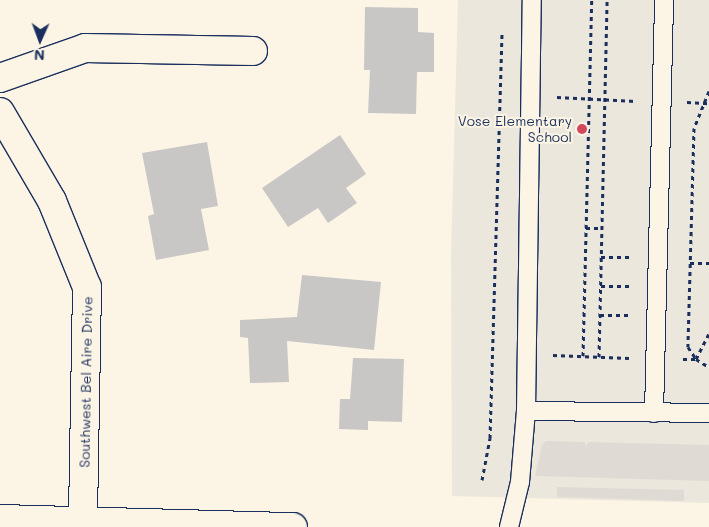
<!DOCTYPE html>
<html>
<head>
<meta charset="utf-8">
<style>
	body { margin:0 }
	#map { position:relative; width:709px; height:527px; overflow:hidden; background:#fcf5e5; font-family:Mali,sans-serif }
	div>[style] { position:absolute }
	.built>* { inset:0; background:#ece7dc }
	.green>* { inset:0; background:#dfdbd4 }
	.building>* { inset:0; background:#c8c7c6 }
	.path>* { height:3px; margin-top:-1.5px; transform-origin:0; background:repeating-linear-gradient(90deg,#1b2f5e 0 4px,transparent 0 8px) }
	.roads { filter:drop-shadow(1px 0 #1b2f5e) drop-shadow(-1px 0 #1b2f5e) drop-shadow(0 1px #1b2f5e) drop-shadow(0 -1px #1b2f5e) }
	.lane>* { height:18px; margin:-9px; padding:0 9px; transform-origin:9px; border-radius:9px; background:#fcf5e5 }
	.street>* { height:28px; margin:-14px; padding:0 14px; transform-origin:14px; border-radius:14px; background:#fcf5e5 }
	.secondary>* { height:28px; margin:-14px; padding:0 14px; transform-origin:14px; border-radius:14px; background:#fcf5e5 }
	.dots>* { width:14px; height:14px; translate:-50% -50%; box-sizing:border-box; border:2px solid #fcf5e5; border-radius:50% }
	span { translate:-50% -50%; white-space:nowrap; text-align:center; line-height:1.15; -webkit-text-stroke:4px #fcf5e5; paint-order:stroke }
	.poi-label { font-size:14px; color:#1b2f5e }
	.right { translate:-100% -50%; text-align:right }
	.street-label { font-size:14px; color:#1b2f5e }
	.north { position:absolute; left:15px; top:15px; width:50px; height:50px; -webkit-text-stroke:4px #fcf5e5; paint-order:stroke; rotate:182deg; font-size:14px; font-weight:700; line-height:20px; text-align:center; color:#1b2f5e }
	.north::after { content:''; display:block; margin:auto; width:18px; height:22px; background:#1b2f5e; clip-path:polygon(50% 0,100% 100%,50% 72%,0 100%) }
</style>
</head>
<body>
<div id="map">
	<div class="built">
		<i style="clip-path:polygon(458px 0,709px 0,709px 503px,452px 496px,451px 257px)"></i>
	</div>
	<div class="green">
		<i style="clip-path:polygon(546px 441px,585px 442px,585px 446px,589px 442px,709px 445px,709px 481px,535px 476px,542px 445px)"></i>
		<i style="clip-path:polygon(557px 487px,684px 490px,684px 501px,557px 497px)"></i>
	</div>
	<div class="building">
		<i style="clip-path:polygon(365px 7px,418px 8px,418px 32px,434px 33px,434px 72px,417px 72px,416px 114px,368px 113px,370px 70px,364px 70px)"></i>
		<i style="clip-path:polygon(340px 135px,366px 174px,346px 188px,357px 203px,328px 223px,318px 208px,288px 227px,262px 188px)"></i>
		<i style="clip-path:polygon(207px 142px,218px 206px,201px 209px,209px 250px,156px 260px,148px 216px,154px 214px,142px 153px)"></i>
		<i style="clip-path:polygon(302px 275px,381px 282px,374px 350px,287px 341px,289px 382px,250px 383px,248px 338px,240px 337px,240px 320px,297px 317px)"></i>
		<i style="clip-path:polygon(353px 358px,404px 359px,402px 422px,368px 421px,368px 430px,339px 429px,340px 399px,350px 399px)"></i>
	</div>
	<div class="path">
		<i style="left:709px;top:91px;width:40px;rotate:112deg"></i>
		<i style="left:694px;top:128px;width:219px;rotate:91.6deg"></i>
		<i style="left:688px;top:347px;width:14px;rotate:56deg"></i>
		<i style="left:696px;top:359px;width:15px;rotate:32deg"></i>
		<i style="left:557px;top:97px;width:79px;rotate:2.9deg"></i>
		<i style="left:687px;top:102px;width:22px;rotate:3deg"></i>
		<i style="left:586px;top:228px;width:16px"></i>
		<i style="left:601px;top:257px;width:30px"></i>
		<i style="left:690px;top:263px;width:19px"></i>
		<i style="left:601px;top:286px;width:30px"></i>
		<i style="left:600px;top:315px;width:30px"></i>
		<i style="left:553px;top:355px;width:76px;rotate:2.3deg"></i>
		<i style="left:583px;top:356px;width:356px;rotate:-88.6deg"></i>
		<i style="left:599px;top:357px;width:357px;rotate:-88.7deg"></i>
		<i style="left:683px;top:359px;width:13px"></i>
		<i style="left:696px;top:359px;width:28px;rotate:-63deg"></i>
		<i style="left:482px;top:480px;width:43px;rotate:-79.2deg"></i>
		<i style="left:490px;top:438px;width:405px;rotate:-88.3deg"></i>
	</div>
	<div class="roads">
		<div class="lane">
			<i style="left:526px;top:411px;width:183px;rotate:0.6deg"></i>
			<i style="left:654px;top:413px;width:413px;rotate:-88.6deg"></i>
			<i style="left:509px;top:527px;width:46px;rotate:-76.3deg"></i>
			<i style="left:520px;top:482px;width:71px;rotate:-85.2deg"></i>
			<i style="left:526px;top:411px;width:411px;rotate:-89.2deg"></i>
		</div>
		<div class="street">
			<i style="left:0;top:78px;width:90px;rotate:-19.4deg"></i>
			<i style="left:85px;top:48px;width:168px;rotate:1deg"></i>
			<i style="left:0;top:112px;width:103px;rotate:59.7deg"></i>
			<i style="left:52px;top:201px;width:93px;rotate:67.9deg"></i>
			<i style="left:87px;top:287px;width:235px;rotate:91deg"></i>
		</div>
		<div class="secondary">
			<i style="left:0;top:519px;width:293px;rotate:1.6deg"></i>
		</div>
	</div>
	<div class="dots">
		<i style="left:582px;top:129px;background:#d1495b"></i>
	</div>
	<div class="poi-label">
		<span class="right" style="left:572px;top:129px">Vose Elementary<br>School</span>
	</div>
	<div class="street-label">
		<span style="left:86px;top:382px;rotate:-89deg">Southwest Bel Aire Drive</span>
	</div>
	<div class="north">N</div>
</div>
</body>
</html>
